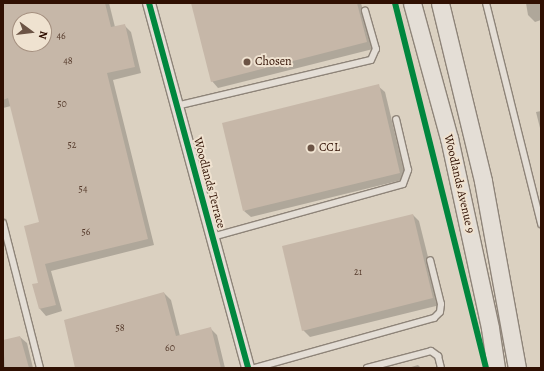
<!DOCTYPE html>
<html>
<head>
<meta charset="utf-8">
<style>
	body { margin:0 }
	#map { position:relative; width:544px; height:371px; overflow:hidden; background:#dbd1c1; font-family:Alegreya,serif }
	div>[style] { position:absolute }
	.shadow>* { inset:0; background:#0003 }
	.building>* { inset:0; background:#c6b7a8 }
	.roads { filter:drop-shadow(1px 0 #8e8479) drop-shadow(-1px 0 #8e8479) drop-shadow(0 1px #8e8479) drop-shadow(0 -1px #8e8479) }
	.service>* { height:6px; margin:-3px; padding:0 3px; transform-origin:3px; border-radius:3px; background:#e4ded6 }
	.minor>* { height:12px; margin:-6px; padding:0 6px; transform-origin:6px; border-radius:6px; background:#e4ded6 }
	.secondary>* { height:17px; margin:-8.5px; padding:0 8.5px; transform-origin:8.5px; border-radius:8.5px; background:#e4ded6 }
	.cycleway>* { height:6px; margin:-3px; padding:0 3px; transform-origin:3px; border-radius:3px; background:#00873e }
	.dots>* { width:11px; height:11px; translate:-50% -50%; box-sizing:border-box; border:2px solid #efe2d0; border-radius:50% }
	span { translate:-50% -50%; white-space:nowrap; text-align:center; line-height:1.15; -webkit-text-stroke:4px #efe2d0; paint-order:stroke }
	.number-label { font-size:10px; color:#573c2d }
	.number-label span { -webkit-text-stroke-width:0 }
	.poi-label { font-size:12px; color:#301002 }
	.left { translate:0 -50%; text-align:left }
	.street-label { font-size:12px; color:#301002 }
	.frame { position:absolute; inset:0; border:4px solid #301002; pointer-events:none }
	.north { position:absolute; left:12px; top:12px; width:40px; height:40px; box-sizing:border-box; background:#efe2d0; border:1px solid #a38e7e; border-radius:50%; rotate:105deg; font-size:11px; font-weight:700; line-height:16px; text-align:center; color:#301002 }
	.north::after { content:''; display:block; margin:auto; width:14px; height:18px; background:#6c5445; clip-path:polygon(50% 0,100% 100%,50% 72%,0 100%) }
</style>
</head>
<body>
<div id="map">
	<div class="shadow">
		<i style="clip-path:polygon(evenodd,3px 3px,109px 3px,115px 27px,124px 25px,131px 32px,141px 73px,113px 80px,154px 245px,51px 271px,62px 311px,46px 316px,40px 309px,33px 285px,39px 284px,40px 223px,11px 106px,3px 108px,3px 3px,20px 20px,44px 20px,44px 44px,20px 44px,20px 20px)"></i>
		<i style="clip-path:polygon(192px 3px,361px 3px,373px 49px,218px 88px,212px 81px)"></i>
		<i style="clip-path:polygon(526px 3px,541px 3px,541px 20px,535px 22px,528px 15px)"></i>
		<i style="clip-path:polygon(378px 86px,385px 92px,406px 179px,251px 217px,244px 211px)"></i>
		<i style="clip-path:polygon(541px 111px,541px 132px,536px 112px)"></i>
		<i style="clip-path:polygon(413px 215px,419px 221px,440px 305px,310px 337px,303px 330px)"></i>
		<i style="clip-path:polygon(164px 293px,171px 300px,180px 336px,210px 328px,217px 335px,225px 368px,76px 368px)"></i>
		<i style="clip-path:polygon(20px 337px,27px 343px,33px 368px,3px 368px,3px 341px)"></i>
		<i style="clip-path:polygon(418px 365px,421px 368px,408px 368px)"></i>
	</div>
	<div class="building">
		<i style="clip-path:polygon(evenodd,3px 3px,105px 3px,111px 27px,125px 24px,135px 67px,107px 73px,148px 239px,45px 264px,56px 305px,39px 309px,32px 284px,38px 283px,24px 226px,39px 222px,8px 98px,3px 100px,3px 3px,20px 20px,44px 20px,44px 44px,20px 44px,20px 20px)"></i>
		<i style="clip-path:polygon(191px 3px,357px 3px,367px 42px,211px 82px)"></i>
		<i style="clip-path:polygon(379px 84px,400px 173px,243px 211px,222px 123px)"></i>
		<i style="clip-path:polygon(413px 214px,433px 298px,302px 331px,282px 246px)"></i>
		<i style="clip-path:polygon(164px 292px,176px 336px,211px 327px,221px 368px,75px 368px,64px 320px)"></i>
		<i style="clip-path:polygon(20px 336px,29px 368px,5px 368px,3px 340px)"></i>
	</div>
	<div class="roads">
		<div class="service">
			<i style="left:486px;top:3px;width:228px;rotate:76deg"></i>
			<i style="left:176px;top:106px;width:200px;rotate:-13.3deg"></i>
			<i style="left:371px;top:60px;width:12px;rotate:-66deg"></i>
			<i style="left:376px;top:49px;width:40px;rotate:-106deg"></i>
			<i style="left:3px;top:223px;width:150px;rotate:75.7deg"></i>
			<i style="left:212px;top:237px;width:198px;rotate:-15.5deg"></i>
			<i style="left:403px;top:184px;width:15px;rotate:-70deg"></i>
			<i style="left:408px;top:170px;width:52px;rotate:-103.2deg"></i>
			<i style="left:255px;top:368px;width:186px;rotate:-15.6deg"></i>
			<i style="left:434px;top:318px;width:8px;rotate:-45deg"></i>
			<i style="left:440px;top:312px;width:8px;rotate:-83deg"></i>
			<i style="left:441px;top:304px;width:45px;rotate:-104deg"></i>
			<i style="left:367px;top:368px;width:66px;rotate:-14.9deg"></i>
			<i style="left:431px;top:351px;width:9px;rotate:36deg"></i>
			<i style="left:438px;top:356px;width:12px;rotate:76deg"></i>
		</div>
		<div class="minor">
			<i style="left:149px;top:3px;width:378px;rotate:74.8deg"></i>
		</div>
		<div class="secondary">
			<i style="left:412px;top:3px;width:140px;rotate:74.7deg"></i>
			<i style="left:449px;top:138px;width:194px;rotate:77.8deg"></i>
			<i style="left:490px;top:328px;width:40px;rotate:81.5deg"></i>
			<i style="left:440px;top:3px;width:183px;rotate:76.4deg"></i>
			<i style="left:483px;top:181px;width:190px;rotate:79.7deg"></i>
		</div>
	</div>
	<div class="cycleway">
		<i style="left:149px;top:3px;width:378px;rotate:74.8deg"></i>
		<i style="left:395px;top:3px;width:376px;rotate:76deg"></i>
	</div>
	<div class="dots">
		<i style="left:247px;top:62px;background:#6c5445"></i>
		<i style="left:311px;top:148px;background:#6c5445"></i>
	</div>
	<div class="number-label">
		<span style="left:61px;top:36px">46</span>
		<span style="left:68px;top:61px">48</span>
		<span style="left:62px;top:104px">50</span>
		<span style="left:72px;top:145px">52</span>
		<span style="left:83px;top:189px">54</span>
		<span style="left:86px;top:232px">56</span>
		<span style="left:358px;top:272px">21</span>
		<span style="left:120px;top:328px">58</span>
		<span style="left:170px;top:348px">60</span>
	</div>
	<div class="poi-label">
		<span class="left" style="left:255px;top:62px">Chosen</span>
		<span class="left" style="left:319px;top:148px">CCL</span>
	</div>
	<div class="street-label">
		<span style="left:209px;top:183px;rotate:75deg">Woodlands Terrace</span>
		<span style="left:459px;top:184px;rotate:77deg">Woodlands Avenue 9</span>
	</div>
	<div class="frame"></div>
	<div class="north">N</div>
</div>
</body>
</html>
